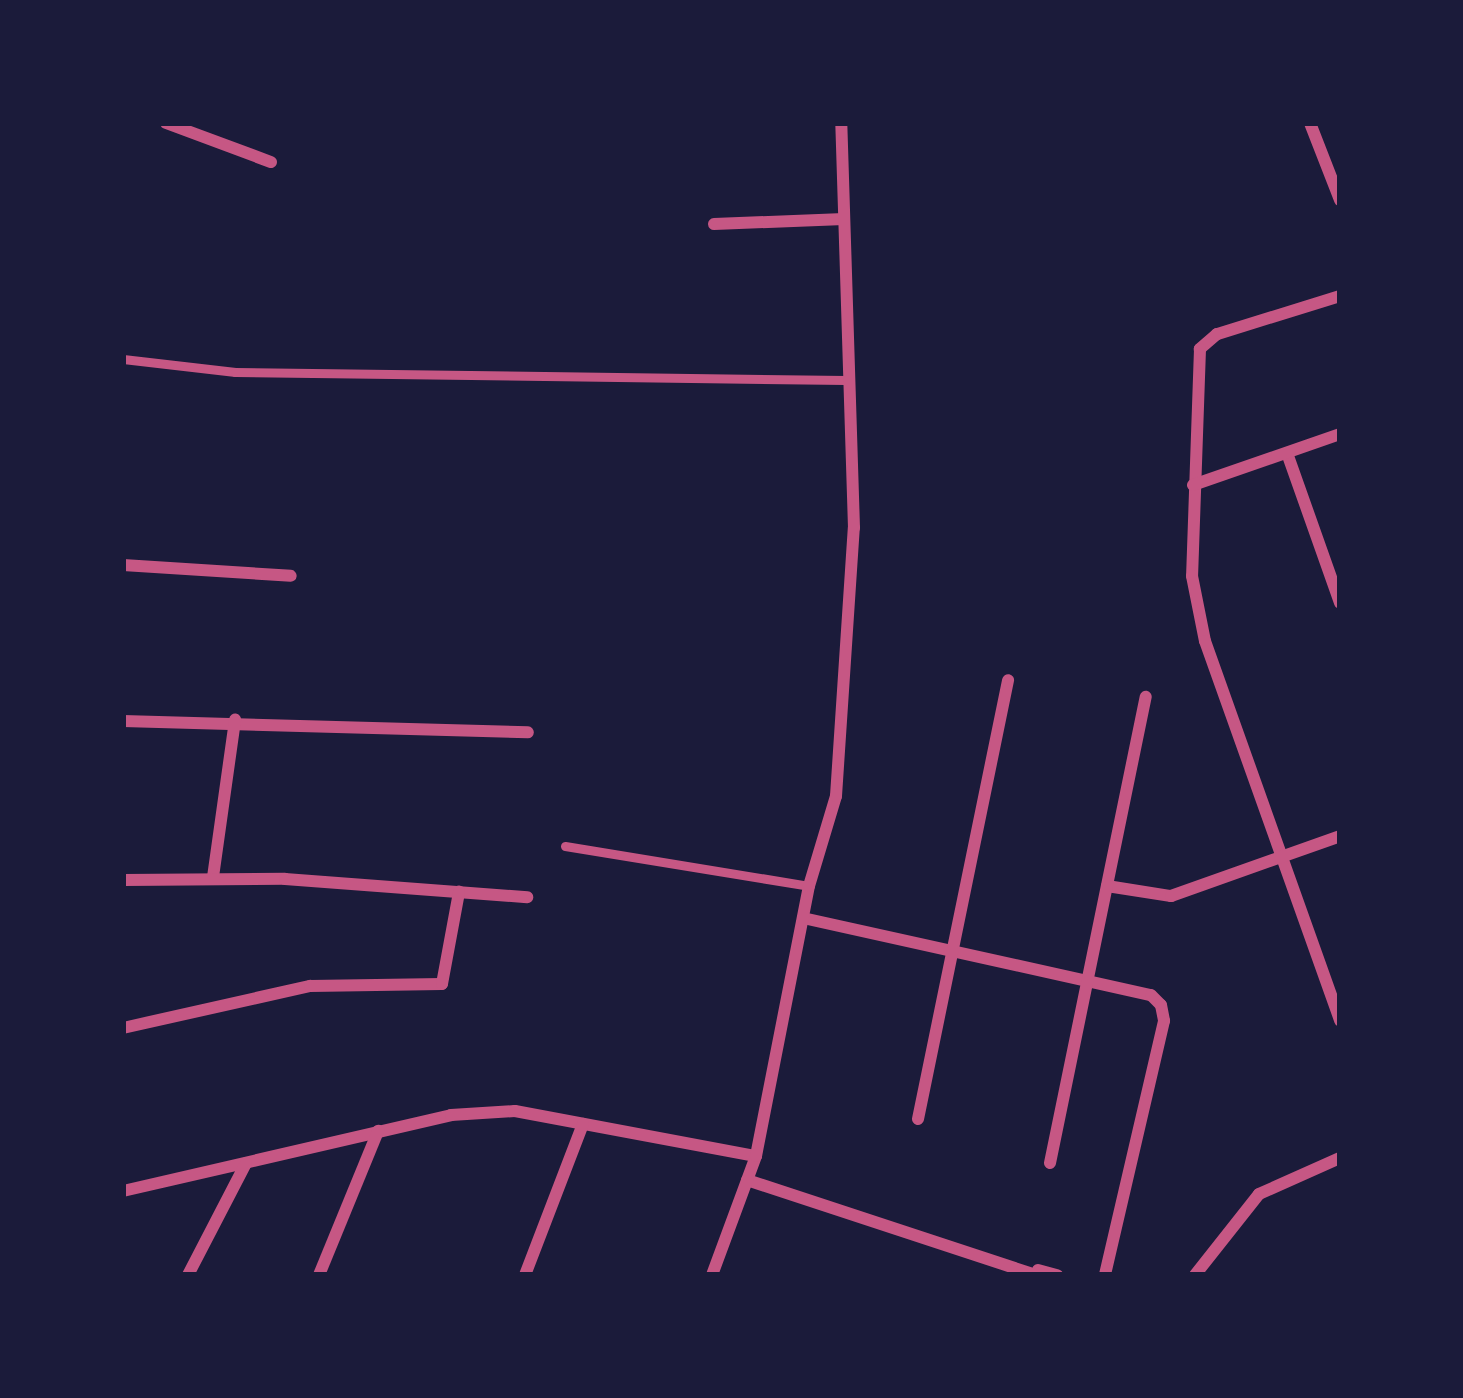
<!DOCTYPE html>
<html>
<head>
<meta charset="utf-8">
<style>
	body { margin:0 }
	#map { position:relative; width:1463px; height:1398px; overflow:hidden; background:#1b1b3a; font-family:Arial,sans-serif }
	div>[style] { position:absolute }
	.service>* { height:9px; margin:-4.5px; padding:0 4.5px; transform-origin:4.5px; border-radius:4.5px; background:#c65784 }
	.minor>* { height:12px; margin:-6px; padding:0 6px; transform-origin:6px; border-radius:6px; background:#c65784 }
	span { translate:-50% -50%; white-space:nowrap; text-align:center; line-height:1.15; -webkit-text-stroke:12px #1b1b3a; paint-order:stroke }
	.frame { position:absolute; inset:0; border:126px solid #1b1b3a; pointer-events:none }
</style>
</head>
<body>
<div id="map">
	<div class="service">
		<i style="left:123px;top:359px;width:113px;rotate:6.6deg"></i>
		<i style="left:235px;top:372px;width:611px;rotate:0.75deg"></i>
		<i style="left:565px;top:846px;width:247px;rotate:9.3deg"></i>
	</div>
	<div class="minor">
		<i style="left:166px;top:123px;width:112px;rotate:20.4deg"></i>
		<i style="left:1310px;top:123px;width:83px;rotate:68.7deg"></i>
		<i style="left:714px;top:224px;width:130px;rotate:-2.2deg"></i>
		<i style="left:1340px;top:296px;width:129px;rotate:162.8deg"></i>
		<i style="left:1217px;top:334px;width:23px;rotate:139deg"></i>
		<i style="left:1200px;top:349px;width:227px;rotate:92deg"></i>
		<i style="left:1192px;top:576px;width:66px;rotate:78.7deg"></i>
		<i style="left:1205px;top:641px;width:403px;rotate:70.4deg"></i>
		<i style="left:1287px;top:453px;width:159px;rotate:70.5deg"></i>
		<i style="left:1193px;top:485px;width:156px;rotate:-19.1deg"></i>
		<i style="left:123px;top:565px;width:168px;rotate:3.7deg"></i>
		<i style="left:123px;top:721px;width:405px;rotate:1.6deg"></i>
		<i style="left:213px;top:877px;width:159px;rotate:-82deg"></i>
		<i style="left:123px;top:880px;width:162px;rotate:-0.4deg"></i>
		<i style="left:285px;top:879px;width:243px;rotate:4.3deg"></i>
		<i style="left:1107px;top:886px;width:65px;rotate:8.9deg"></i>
		<i style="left:1171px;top:896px;width:179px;rotate:-19.5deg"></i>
		<i style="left:803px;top:918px;width:356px;rotate:12.5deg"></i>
		<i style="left:1151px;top:995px;width:14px;rotate:45deg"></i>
		<i style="left:1161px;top:1005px;width:16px;rotate:79deg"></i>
		<i style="left:1164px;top:1021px;width:261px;rotate:103.1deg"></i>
		<i style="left:123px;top:1028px;width:192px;rotate:-12.7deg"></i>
		<i style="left:310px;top:986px;width:132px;rotate:-0.9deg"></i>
		<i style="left:442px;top:984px;width:94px;rotate:-79.5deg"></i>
		<i style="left:918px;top:1119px;width:448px;rotate:-78.4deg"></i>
		<i style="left:1050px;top:1163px;width:476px;rotate:-78.4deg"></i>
		<i style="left:747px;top:1180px;width:304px;rotate:18.2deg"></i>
		<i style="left:123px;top:1191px;width:337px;rotate:-13deg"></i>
		<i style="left:451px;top:1115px;width:64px;rotate:-3.6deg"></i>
		<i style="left:515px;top:1111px;width:245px;rotate:10.6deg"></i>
		<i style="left:1038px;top:1270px;width:20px;rotate:15deg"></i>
		<i style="left:188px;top:1275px;width:126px;rotate:-62.6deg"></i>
		<i style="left:319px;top:1275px;width:156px;rotate:-67.7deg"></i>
		<i style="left:525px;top:1275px;width:162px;rotate:-69deg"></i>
		<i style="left:712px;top:1275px;width:127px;rotate:-69.7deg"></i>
		<i style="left:756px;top:1156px;width:275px;rotate:-78.9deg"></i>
		<i style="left:809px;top:886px;width:94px;rotate:-73.3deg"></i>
		<i style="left:836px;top:796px;width:269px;rotate:-86.2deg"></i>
		<i style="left:854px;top:528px;width:405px;rotate:-91.8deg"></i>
		<i style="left:1195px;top:1275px;width:103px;rotate:-51.7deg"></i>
		<i style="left:1259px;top:1194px;width:89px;rotate:-24deg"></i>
	</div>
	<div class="frame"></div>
</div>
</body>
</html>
